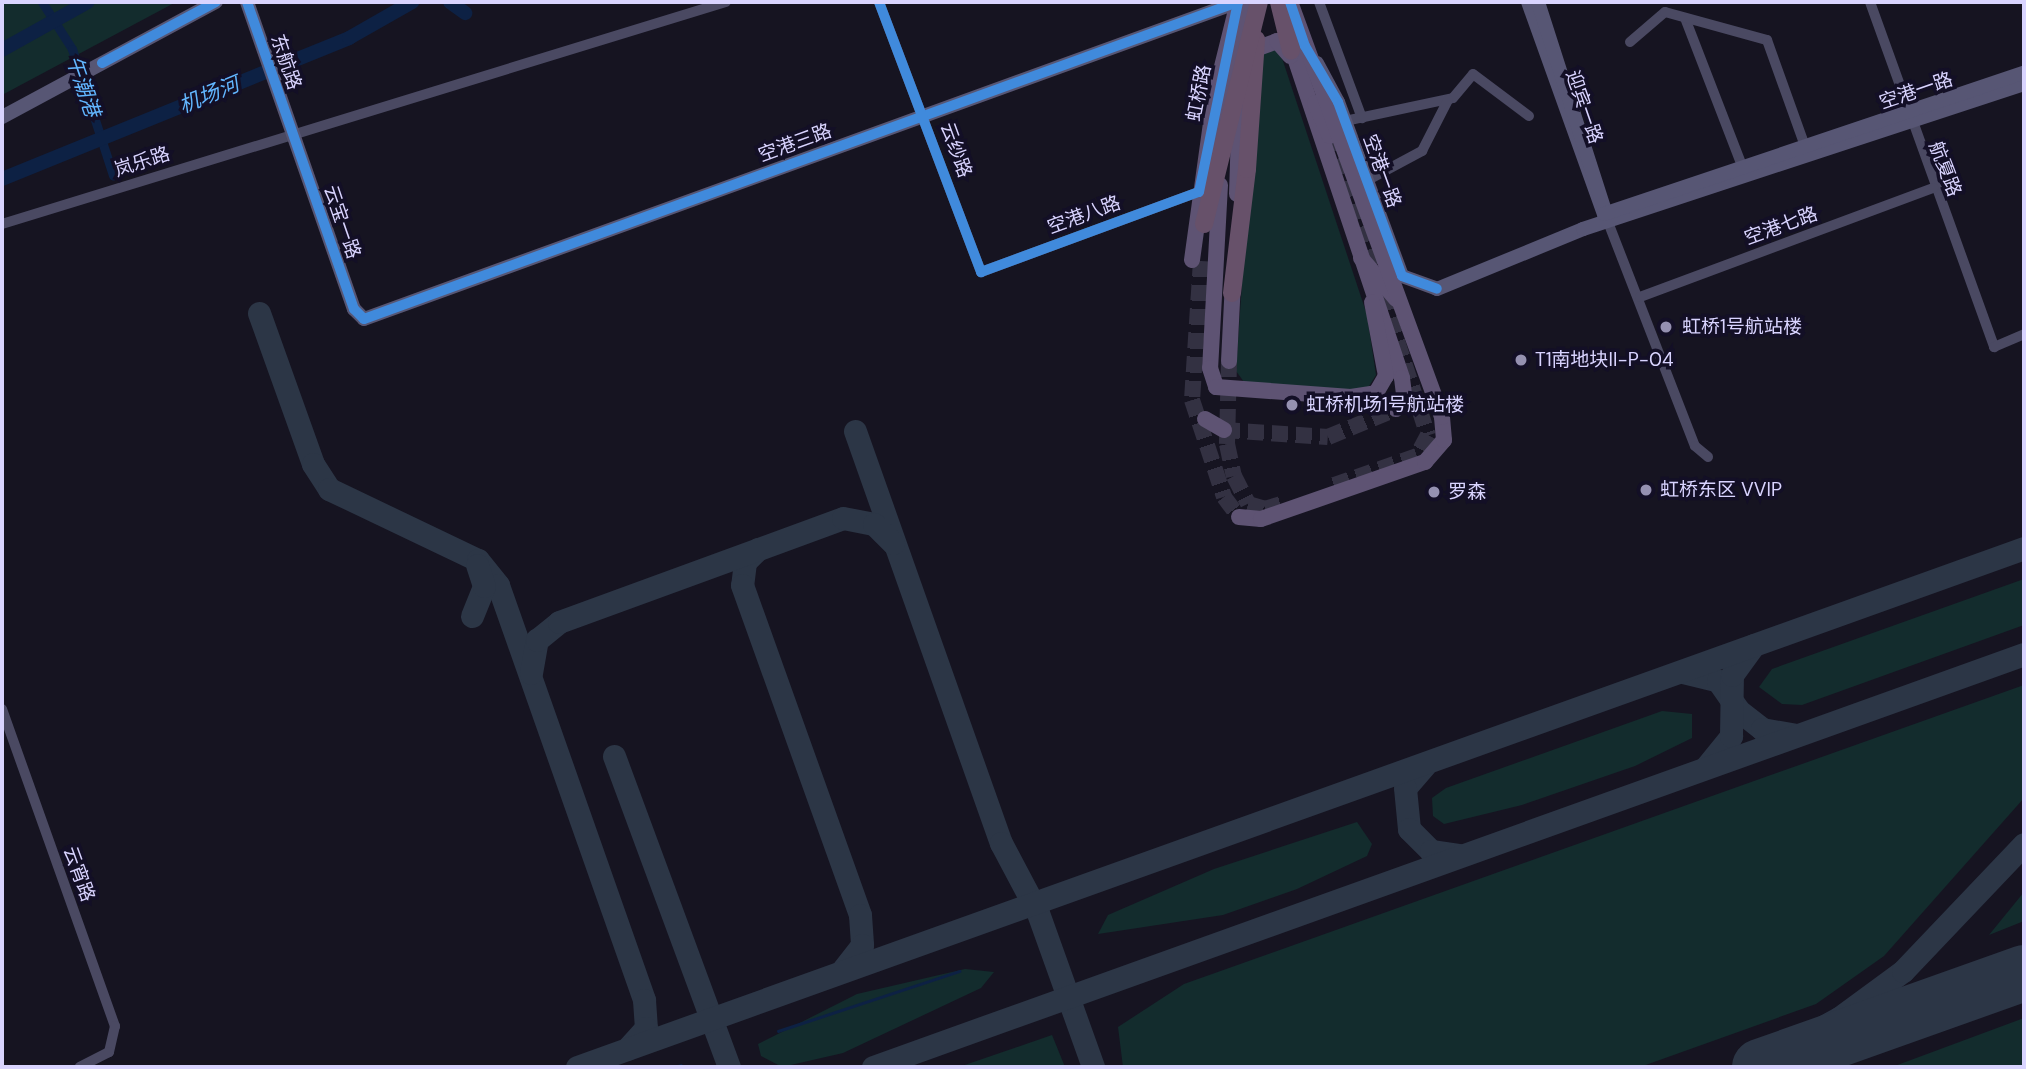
<!DOCTYPE html>
<html>
<head>
<meta charset="utf-8">
<style>
	body { margin:0 }
	#map { position:relative; width:2026px; height:1069px; overflow:hidden; background:#161421; font-family:"DM Sans","Noto Sans SC",sans-serif }
	div>[style] { position:absolute }
	.green>* { inset:0; background:#132c2d }
	.stream>* { height:2.5px; margin:-1.25px; padding:0 1.25px; transform-origin:1.25px; border-radius:1.25px; background:#0d2144 }
	.canal>* { height:9px; margin:-4.5px; padding:0 4.5px; transform-origin:4.5px; border-radius:4.5px; background:#0d2144 }
	.river>* { height:14px; margin:-7px; padding:0 7px; transform-origin:7px; border-radius:7px; background:#0d2144 }
	.taxiway>* { height:23px; margin:-11.5px; padding:0 11.5px; transform-origin:11.5px; border-radius:11.5px; background:#2c3646 }
	.runway>* { height:56px; margin:-28px; padding:0 28px; transform-origin:28px; border-radius:28px; background:#2c3646 }
	.primary-tunnel>* { height:16px; margin-top:-8px; transform-origin:0; background:repeating-linear-gradient(90deg,#333142 0 16px,transparent 0 24px) }
	.street>* { height:10px; margin:-5px; padding:0 5px; transform-origin:5px; border-radius:5px; background:#4a4962 }
	.secondary>* { height:14px; margin:-7px; padding:0 7px; transform-origin:7px; border-radius:7px; background:#575674 }
	.primary>* { height:16px; margin:-8px; padding:0 8px; transform-origin:8px; border-radius:8px; background:#5e5373 }
	.highway>* { height:18px; margin:-9px; padding:0 9px; transform-origin:9px; border-radius:9px; background:#67516a }
	.primary-bridge>* { height:16px; margin:-8px; padding:0 8px; transform-origin:8px; border-radius:8px; background:#5e5373 }
	.highway-bridge>* { height:18px; margin:-9px; padding:0 9px; transform-origin:9px; border-radius:9px; background:#67516a }
	.cycleway>* { height:10px; margin:-5px; padding:0 5px; transform-origin:5px; border-radius:5px; background:#408adc }
	.dots>* { width:19px; height:19px; translate:-50% -50%; box-sizing:border-box; border:4px solid #130f26; border-radius:50% }
	span { translate:-50% -50%; white-space:nowrap; text-align:center; line-height:1.15; -webkit-text-stroke:7px #130f26; paint-order:stroke }
	.street-label { font-size:19px; color:#d9d4ff }
	.poi-label { font-size:19px; color:#d9d4ff }
	.left { translate:0 -50%; text-align:left }
	.water-label { font-size:21px; color:#62b6ff; font-style:italic }
	.frame { position:absolute; inset:0; border:4px solid #d9d4ff; pointer-events:none }
</style>
</head>
<body>
<div id="map">
	<div class="green">
		<i style="clip-path:polygon(2px 2px,176px 2px,2px 95px)"></i>
		<i style="clip-path:polygon(1277px 43px,1367px 315px,1376px 375px,1366px 391px,1247px 386px,1236px 371px,1258px 50px)"></i>
		<i style="clip-path:polygon(2024px 579px,2024px 625px,1802px 705px,1782px 704px,1759px 687px,1772px 669px)"></i>
		<i style="clip-path:polygon(2024px 685px,2024px 798px,1884px 956px,1816px 1004px,1640px 1067px,1123px 1067px,1118px 1027px,1184px 984px)"></i>
		<i style="clip-path:polygon(1662px 711px,1692px 714px,1692px 738px,1635px 766px,1522px 805px,1444px 824px,1433px 816px,1432px 798px,1446px 788px)"></i>
		<i style="clip-path:polygon(1357px 822px,1372px 844px,1367px 856px,1297px 889px,1223px 915px,1098px 934px,1108px 915px,1214px 869px)"></i>
		<i style="clip-path:polygon(2024px 892px,2024px 921px,1989px 935px)"></i>
		<i style="clip-path:polygon(965px 969px,994px 972px,981px 988px,843px 1053px,782px 1067px,761px 1056px,758px 1044px,857px 994px)"></i>
		<i style="clip-path:polygon(2024px 1018px,2024px 1067px,1892px 1067px)"></i>
		<i style="clip-path:polygon(1052px 1035px,1065px 1067px,959px 1067px)"></i>
	</div>
	<div class="stream">
		<i style="left:778px;top:1031px;width:191px;rotate:-18.3deg"></i>
		<i style="left:675px;top:1067px;width:6px;rotate:-18deg"></i>
	</div>
	<div class="canal">
		<i style="left:42px;top:2px;width:56px;rotate:57.4deg"></i>
		<i style="left:72px;top:49px;width:133px;rotate:72deg"></i>
	</div>
	<div class="river">
		<i style="left:450px;top:2px;width:19px;rotate:36deg"></i>
		<i style="left:2px;top:50px;width:98px;rotate:-29.2deg"></i>
		<i style="left:2px;top:179px;width:375px;rotate:-22.1deg"></i>
		<i style="left:349px;top:38px;width:73px;rotate:-29.7deg"></i>
	</div>
	<div class="taxiway">
		<i style="left:259px;top:313px;width:160px;rotate:70.3deg"></i>
		<i style="left:313px;top:464px;width:30px;rotate:57deg"></i>
		<i style="left:329px;top:489px;width:165px;rotate:25.5deg"></i>
		<i style="left:478px;top:560px;width:32px;rotate:51deg"></i>
		<i style="left:498px;top:585px;width:440px;rotate:70.6deg"></i>
		<i style="left:644px;top:1000px;width:28px;rotate:86deg"></i>
		<i style="left:646px;top:1028px;width:28px;rotate:132deg"></i>
		<i style="left:855px;top:431px;width:437px;rotate:70.5deg"></i>
		<i style="left:1001px;top:843px;width:79px;rotate:62.1deg"></i>
		<i style="left:1038px;top:913px;width:164px;rotate:70.3deg"></i>
		<i style="left:758px;top:549px;width:18px;rotate:135deg"></i>
		<i style="left:745px;top:562px;width:23px;rotate:97deg"></i>
		<i style="left:742px;top:585px;width:350px;rotate:70.3deg"></i>
		<i style="left:860px;top:915px;width:30px;rotate:86deg"></i>
		<i style="left:862px;top:945px;width:33px;rotate:128deg"></i>
		<i style="left:472px;top:616px;width:32px;rotate:-68deg"></i>
		<i style="left:484px;top:586px;width:22px;rotate:-108deg"></i>
		<i style="left:1683px;top:672px;width:36px;rotate:14deg"></i>
		<i style="left:1718px;top:681px;width:35px;rotate:55deg"></i>
		<i style="left:1738px;top:710px;width:31px;rotate:38deg"></i>
		<i style="left:1762px;top:729px;width:34px;rotate:10deg"></i>
		<i style="left:531px;top:673px;width:34px;rotate:-80deg"></i>
		<i style="left:537px;top:640px;width:28px;rotate:-39deg"></i>
		<i style="left:559px;top:622px;width:302px;rotate:-20.1deg"></i>
		<i style="left:843px;top:518px;width:32px;rotate:11deg"></i>
		<i style="left:874px;top:524px;width:27px;rotate:45deg"></i>
		<i style="left:614px;top:756px;width:332px;rotate:69.7deg"></i>
		<i style="left:1425px;top:765px;width:30px;rotate:131deg"></i>
		<i style="left:1405px;top:788px;width:41px;rotate:84.4deg"></i>
		<i style="left:1409px;top:829px;width:31px;rotate:45deg"></i>
		<i style="left:1431px;top:851px;width:29px;rotate:8deg"></i>
		<i style="left:1706px;top:767px;width:40px;rotate:-51deg"></i>
		<i style="left:1731px;top:736px;width:61px;rotate:-89.1deg"></i>
		<i style="left:1732px;top:675px;width:37px;rotate:-54deg"></i>
		<i style="left:577px;top:1067px;width:1537px;rotate:-19.73deg"></i>
		<i style="left:873px;top:1067px;width:1223px;rotate:-19.74deg"></i>
		<i style="left:1749px;top:1067px;width:102px;rotate:-28.6deg"></i>
		<i style="left:1839px;top:1018px;width:79px;rotate:-36.3deg"></i>
		<i style="left:1903px;top:971px;width:175px;rotate:-46.4deg"></i>
	</div>
	<div class="runway">
		<i style="left:1760px;top:1067px;width:280px;rotate:-19.6deg"></i>
	</div>
	<div class="primary-tunnel">
		<i style="left:1330px;top:136px;width:315px;rotate:71.9deg"></i>
		<i style="left:1428px;top:435px;width:24px;rotate:118deg"></i>
		<i style="left:1417px;top:456px;width:90px;rotate:160.6deg"></i>
		<i style="left:1201px;top:261px;width:139px;rotate:93.7deg"></i>
		<i style="left:1192px;top:400px;width:102px;rotate:71.7deg"></i>
		<i style="left:1224px;top:497px;width:25px;rotate:53deg"></i>
		<i style="left:1229px;top:361px;width:83px;rotate:91.4deg"></i>
		<i style="left:1227px;top:444px;width:33px;rotate:78deg"></i>
		<i style="left:1234px;top:476px;width:31px;rotate:63deg"></i>
		<i style="left:1248px;top:504px;width:18px;rotate:16deg"></i>
		<i style="left:1265px;top:509px;width:21px;rotate:-17deg"></i>
		<i style="left:1224px;top:430px;width:104px;rotate:3.9deg"></i>
		<i style="left:1328px;top:437px;width:74px;rotate:-22.4deg"></i>
	</div>
	<div class="street">
		<i style="left:879px;top:2px;width:289px;rotate:69.3deg"></i>
		<i style="left:981px;top:272px;width:232px;rotate:-20.2deg"></i>
		<i style="left:1319px;top:2px;width:124px;rotate:69.7deg"></i>
		<i style="left:1870px;top:2px;width:367px;rotate:70.2deg"></i>
		<i style="left:1994px;top:347px;width:33px;rotate:-23deg"></i>
		<i style="left:1685px;top:18px;width:159px;rotate:68.9deg"></i>
		<i style="left:1630px;top:42px;width:46px;rotate:-40.6deg"></i>
		<i style="left:1665px;top:12px;width:106px;rotate:15.4deg"></i>
		<i style="left:1767px;top:40px;width:113px;rotate:70.3deg"></i>
		<i style="left:1345px;top:121px;width:110px;rotate:-12deg"></i>
		<i style="left:1453px;top:98px;width:31px;rotate:-50deg"></i>
		<i style="left:1473px;top:74px;width:70px;rotate:36.9deg"></i>
		<i style="left:1366px;top:181px;width:64px;rotate:-28.2deg"></i>
		<i style="left:1422px;top:151px;width:57px;rotate:-63deg"></i>
		<i style="left:1608px;top:222px;width:240px;rotate:68.8deg"></i>
		<i style="left:1695px;top:446px;width:17px;rotate:40deg"></i>
		<i style="left:2px;top:224px;width:757px;rotate:-17.05deg"></i>
		<i style="left:1640px;top:297px;width:313px;rotate:-20.4deg"></i>
		<i style="left:2px;top:709px;width:337px;rotate:70.4deg"></i>
		<i style="left:115px;top:1026px;width:27px;rotate:103deg"></i>
		<i style="left:109px;top:1052px;width:33px;rotate:153deg"></i>
	</div>
	<div class="secondary">
		<i style="left:247px;top:2px;width:325px;rotate:70.8deg"></i>
		<i style="left:354px;top:309px;width:14px;rotate:45deg"></i>
		<i style="left:364px;top:319px;width:930px;rotate:-19.94deg"></i>
		<i style="left:1528px;top:2px;width:232px;rotate:70.3deg"></i>
		<i style="left:1538px;top:2px;width:229px;rotate:72.2deg"></i>
		<i style="left:1317px;top:63px;width:44px;rotate:61.7deg"></i>
		<i style="left:1338px;top:102px;width:185px;rotate:69.8deg"></i>
		<i style="left:1402px;top:276px;width:37px;rotate:20deg"></i>
		<i style="left:1437px;top:289px;width:158px;rotate:-22.3deg"></i>
		<i style="left:1583px;top:229px;width:464px;rotate:-18.2deg"></i>
		<i style="left:2px;top:117px;width:243px;rotate:-28.3deg"></i>
		<i style="left:1604px;top:214px;width:443px;rotate:-18.6deg"></i>
	</div>
	<div class="primary">
		<i style="left:1289px;top:40px;width:356px;rotate:71.5deg"></i>
		<i style="left:1402px;top:378px;width:23px;rotate:83deg"></i>
		<i style="left:1405px;top:401px;width:12px;rotate:138deg"></i>
		<i style="left:1247px;top:52px;width:32px;rotate:-20deg"></i>
		<i style="left:1277px;top:41px;width:20px;rotate:49deg"></i>
		<i style="left:1315px;top:103px;width:36px;rotate:66deg"></i>
		<i style="left:1220px;top:185px;width:183px;rotate:93.1deg"></i>
		<i style="left:1210px;top:368px;width:20px;rotate:72deg"></i>
		<i style="left:1216px;top:387px;width:135px;rotate:4.2deg"></i>
		<i style="left:1351px;top:397px;width:25px;rotate:-9deg"></i>
		<i style="left:1376px;top:393px;width:20px;rotate:-60deg"></i>
		<i style="left:1386px;top:376px;width:75px;rotate:-100.7deg"></i>
		<i style="left:1237px;top:194px;width:97px;rotate:-88.2deg"></i>
		<i style="left:1361px;top:258px;width:54px;rotate:49.5deg"></i>
		<i style="left:1192px;top:260px;width:167px;rotate:-82.1deg"></i>
		<i style="left:1215px;top:95px;width:96px;rotate:-76.1deg"></i>
		<i style="left:1229px;top:361px;width:79px;rotate:-87.1deg"></i>
		<i style="left:1205px;top:419px;width:22px;rotate:30deg"></i>
		<i style="left:1239px;top:517px;width:22px;rotate:5deg"></i>
		<i style="left:1261px;top:519px;width:174px;rotate:-19.2deg"></i>
		<i style="left:1425px;top:462px;width:29px;rotate:-49deg"></i>
		<i style="left:1444px;top:440px;width:23px;rotate:-95deg"></i>
		<i style="left:1442px;top:417px;width:442px;rotate:-110.1deg"></i>
	</div>
	<div class="highway">
		<i style="left:1279px;top:2px;width:50px;rotate:76.2deg"></i>
		<i style="left:1232px;top:293px;width:125px;rotate:-83.1deg"></i>
	</div>
	<div class="primary-bridge">
		<i style="left:1209px;top:174px;width:176px;rotate:-78.2deg"></i>
	</div>
	<div class="highway-bridge">
		<i style="left:1247px;top:169px;width:130px;rotate:-86deg"></i>
		<i style="left:1204px;top:224px;width:229px;rotate:-76.1deg"></i>
	</div>
	<div class="cycleway">
		<i style="left:247px;top:2px;width:325px;rotate:70.8deg"></i>
		<i style="left:354px;top:309px;width:14px;rotate:45deg"></i>
		<i style="left:364px;top:319px;width:930px;rotate:-19.94deg"></i>
		<i style="left:879px;top:2px;width:289px;rotate:69.3deg"></i>
		<i style="left:981px;top:272px;width:232px;rotate:-20.2deg"></i>
		<i style="left:1199px;top:192px;width:194px;rotate:-78.4deg"></i>
		<i style="left:1290px;top:2px;width:46px;rotate:71.2deg"></i>
		<i style="left:1305px;top:46px;width:65px;rotate:59.5deg"></i>
		<i style="left:1338px;top:102px;width:185px;rotate:69.8deg"></i>
		<i style="left:1402px;top:276px;width:37px;rotate:20deg"></i>
		<i style="left:102px;top:63px;width:129px;rotate:-28.2deg"></i>
	</div>
	<div class="dots">
		<i style="left:1666px;top:327px;background:#9591b1"></i>
		<i style="left:1521px;top:360px;background:#9591b1"></i>
		<i style="left:1292px;top:405px;background:#9591b1"></i>
		<i style="left:1646px;top:490px;background:#9591b1"></i>
		<i style="left:1434px;top:492px;background:#9591b1"></i>
	</div>
	<div class="street-label">
		<span style="left:286px;top:62px;rotate:71deg">东航路</span>
		<span style="left:1916px;top:91px;rotate:-19deg">空港一路</span>
		<span style="left:1199px;top:93px;rotate:-79deg">虹桥路</span>
		<span style="left:1584px;top:107px;rotate:71deg">迎宾一路</span>
		<span style="left:795px;top:143px;rotate:-20deg">空港三路</span>
		<span style="left:956px;top:150px;rotate:70deg">云纱路</span>
		<span style="left:142px;top:162px;rotate:-18deg">岚乐路</span>
		<span style="left:1945px;top:169px;rotate:69deg">航夏路</span>
		<span style="left:1382px;top:171px;rotate:70deg">空港一路</span>
		<span style="left:1084px;top:215px;rotate:-20deg">空港八路</span>
		<span style="left:342px;top:222px;rotate:71deg">云宝一路</span>
		<span style="left:1781px;top:226px;rotate:-20deg">空港七路</span>
		<span style="left:79px;top:874px;rotate:70deg">云宵路</span>
	</div>
	<div class="poi-label">
		<span class="left" style="left:1682px;top:327px">虹桥1号航站楼</span>
		<span class="left" style="left:1535px;top:360px">T1南地块II-P-04</span>
		<span class="left" style="left:1306px;top:405px">虹桥机场1号航站楼</span>
		<span class="left" style="left:1660px;top:490px">虹桥东区 VVIP</span>
		<span class="left" style="left:1448px;top:492px">罗森</span>
	</div>
	<div class="water-label">
		<span style="left:83px;top:86px;rotate:71deg">午潮港</span>
		<span style="left:209px;top:95px;rotate:-22deg">机场河</span>
	</div>
	<div class="frame"></div>
</div>
</body>
</html>
